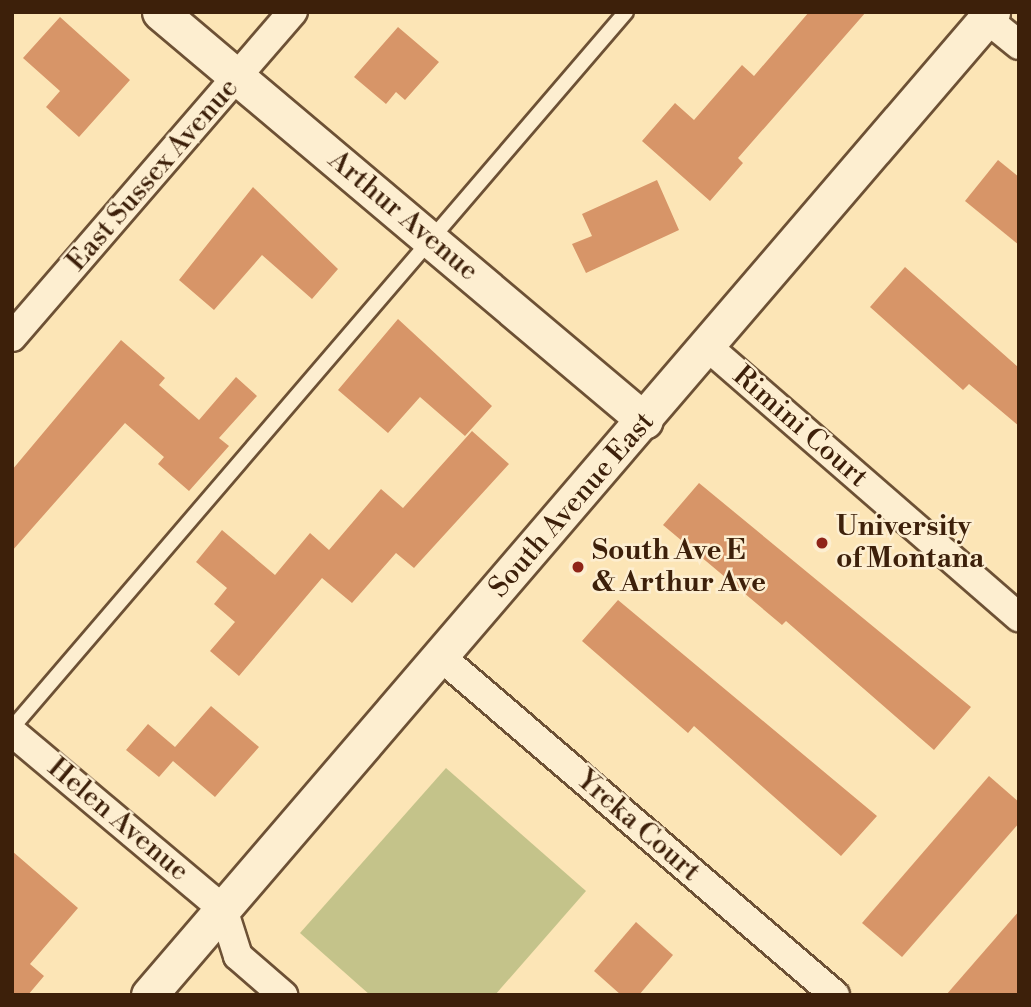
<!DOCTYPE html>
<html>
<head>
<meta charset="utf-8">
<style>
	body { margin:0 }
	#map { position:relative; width:1031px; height:1007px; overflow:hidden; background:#fce5b6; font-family:"Libre Bodoni",serif }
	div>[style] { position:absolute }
	.green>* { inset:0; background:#c4c38a }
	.building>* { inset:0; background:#d79568 }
	.roads { filter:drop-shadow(2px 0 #6d5135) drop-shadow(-2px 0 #6d5135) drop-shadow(0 2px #6d5135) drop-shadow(0 -2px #6d5135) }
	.service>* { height:14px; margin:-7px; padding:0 7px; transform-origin:7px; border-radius:7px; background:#fdeed0 }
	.minor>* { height:28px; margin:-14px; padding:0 14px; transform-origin:14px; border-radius:14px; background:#fdeed0 }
	.tertiary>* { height:35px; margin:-17.5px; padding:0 17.5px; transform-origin:17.5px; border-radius:17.5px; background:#fdeed0 }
	.dots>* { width:19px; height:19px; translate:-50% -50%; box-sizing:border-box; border:4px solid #fdeed0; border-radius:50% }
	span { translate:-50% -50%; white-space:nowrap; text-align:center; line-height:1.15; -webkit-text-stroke:5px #fdeed0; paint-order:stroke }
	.street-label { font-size:28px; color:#3d200a }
	.poi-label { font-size:28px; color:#3d200a; font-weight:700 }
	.left { translate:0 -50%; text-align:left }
	.frame { position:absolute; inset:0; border:14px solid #3d200a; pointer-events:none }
</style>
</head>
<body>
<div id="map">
	<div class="green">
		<i style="clip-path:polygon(446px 768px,586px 891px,495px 995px,370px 995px,300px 933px)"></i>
	</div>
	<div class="building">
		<i style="clip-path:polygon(809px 12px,866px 12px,738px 158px,743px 163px,710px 201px,642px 141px,675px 103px,694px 120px,742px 65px,754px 76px)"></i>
		<i style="clip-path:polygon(60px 17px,130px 80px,79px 137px,46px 107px,60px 91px,23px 58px)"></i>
		<i style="clip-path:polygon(398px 27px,439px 62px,405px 100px,396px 92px,386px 104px,354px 77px)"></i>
		<i style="clip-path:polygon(998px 160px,1019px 177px,1019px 245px,965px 201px)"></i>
		<i style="clip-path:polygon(657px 180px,679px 230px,586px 273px,572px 244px,592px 236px,582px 214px)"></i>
		<i style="clip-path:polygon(253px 187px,338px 269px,312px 299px,262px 255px,214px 310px,179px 280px)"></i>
		<i style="clip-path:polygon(905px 267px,1019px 368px,1019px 426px,969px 384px,963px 390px,870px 307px)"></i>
		<i style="clip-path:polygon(398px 319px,492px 406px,465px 436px,420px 397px,388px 433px,338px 390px)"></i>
		<i style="clip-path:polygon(121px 340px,165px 378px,159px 385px,199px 420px,236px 377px,257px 396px,219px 438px,229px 446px,189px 491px,158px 464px,164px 457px,125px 423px,12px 551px,12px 470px)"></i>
		<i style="clip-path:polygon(472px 431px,509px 464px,414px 568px,396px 553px,352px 603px,322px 578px,239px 676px,210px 651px,235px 622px,214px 604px,227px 588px,196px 562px,222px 530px,275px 575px,310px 533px,329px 550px,381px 489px,403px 508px)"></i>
		<i style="clip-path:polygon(699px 483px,971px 707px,934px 750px,786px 621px,782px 625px,663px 525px)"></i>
		<i style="clip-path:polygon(618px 600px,877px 816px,841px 856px,694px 726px,688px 733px,582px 641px)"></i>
		<i style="clip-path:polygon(211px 706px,259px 747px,215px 797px,173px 761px,159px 777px,126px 750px,148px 724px,175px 747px)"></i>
		<i style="clip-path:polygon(989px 776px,1019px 802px,1019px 823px,902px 957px,862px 923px)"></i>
		<i style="clip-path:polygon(12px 851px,78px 908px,30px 964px,44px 976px,28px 995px,12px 995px)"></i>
		<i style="clip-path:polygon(1019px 911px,1019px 995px,946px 995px)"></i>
		<i style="clip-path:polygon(636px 922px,673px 955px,639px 995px,621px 995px,594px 971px)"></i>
	</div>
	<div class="roads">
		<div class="service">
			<i style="left:12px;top:728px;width:943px;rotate:-49.39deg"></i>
		</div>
		<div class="minor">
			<i style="left:987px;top:19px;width:41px;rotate:39.1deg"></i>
			<i style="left:12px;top:337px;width:430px;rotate:-49.2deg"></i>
			<i style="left:708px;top:347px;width:412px;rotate:41deg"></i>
			<i style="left:441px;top:657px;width:519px;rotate:40.63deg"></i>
			<i style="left:12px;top:732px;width:275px;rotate:40deg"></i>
			<i style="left:223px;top:909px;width:49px;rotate:72.3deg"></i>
			<i style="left:238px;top:956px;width:60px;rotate:40.9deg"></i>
		</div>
		<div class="tertiary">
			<i style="left:160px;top:12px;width:634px;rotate:40.14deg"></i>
			<i style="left:149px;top:995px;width:1295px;rotate:-49.38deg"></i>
		</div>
	</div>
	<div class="dots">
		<i style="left:822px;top:543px;background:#8f2418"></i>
		<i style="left:578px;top:567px;background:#8f2418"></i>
	</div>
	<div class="street-label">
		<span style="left:153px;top:175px;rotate:-49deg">East Sussex Avenue</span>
		<span style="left:403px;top:216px;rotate:40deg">Arthur Avenue</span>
		<span style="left:800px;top:427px;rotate:41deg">Rimini Court</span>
		<span style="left:572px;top:505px;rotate:-49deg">South Avenue East</span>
		<span style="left:118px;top:820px;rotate:40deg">Helen Avenue</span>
		<span style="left:638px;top:826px;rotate:41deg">Yreka Court</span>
	</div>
	<div class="poi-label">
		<span class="left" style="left:836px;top:543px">University<br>of Montana</span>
		<span class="left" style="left:592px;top:567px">South Ave E<br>&amp; Arthur Ave</span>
	</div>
	<div class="frame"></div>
</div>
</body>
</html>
